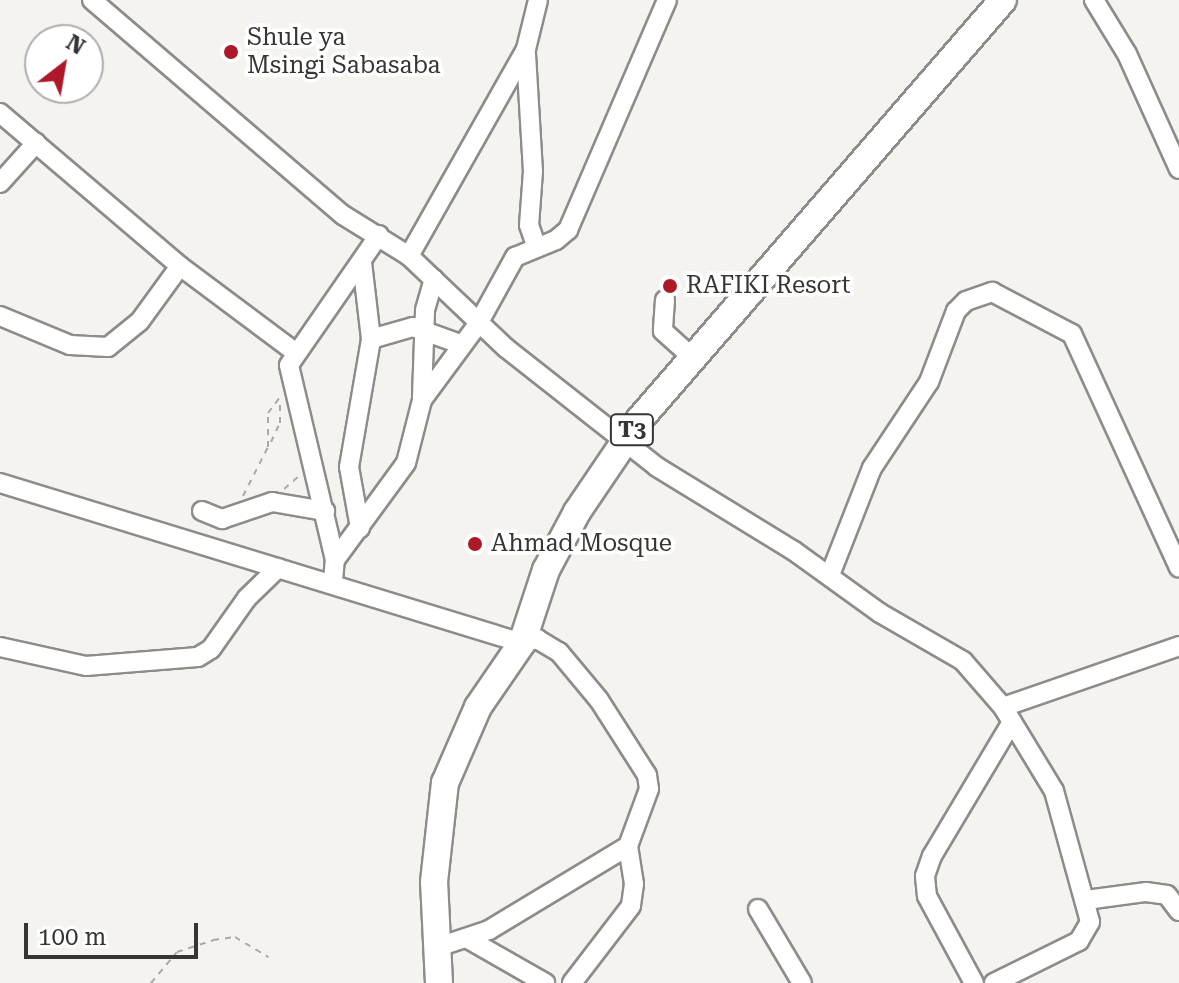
<!DOCTYPE html>
<html>
<head>
<meta charset="utf-8">
<style>
	body { margin:0 }
	#map { position:relative; width:1179px; height:983px; overflow:hidden; background:#f5f3f0; font-family:"Roboto Serif",serif }
	div>[style] { position:absolute }
	.path>* { height:2px; margin-top:-1px; transform-origin:0; background:repeating-linear-gradient(90deg,#aaa9a6 0 6px,transparent 0 12px) }
	.roads { filter:drop-shadow(2px 0 #8e8c8a) drop-shadow(-2px 0 #8e8c8a) drop-shadow(0 2px #8e8c8a) drop-shadow(0 -2px #8e8c8a) }
	.minor>* { height:18px; margin:-9px; padding:0 9px; transform-origin:9px; border-radius:9px; background:#fff }
	.highway>* { height:26px; margin:-13px; padding:0 13px; transform-origin:13px; border-radius:13px; background:#fff }
	.dots>* { width:22px; height:22px; translate:-50% -50%; box-sizing:border-box; border:4px solid #fff; border-radius:50% }
	span { translate:-50% -50%; white-space:nowrap; text-align:center; line-height:1.15; -webkit-text-stroke:7px #fff; paint-order:stroke }
	.shield-label span { padding:2px 6px; background:#fff; border:2px solid; border-radius:6px; -webkit-text-stroke-width:0 }
	.shield-label { font-size:22px; color:#363534; font-weight:700 }
	.poi-label { font-size:24px; color:#363534 }
	.left { translate:0 -50%; text-align:left }
	.north { position:absolute; left:24px; top:24px; width:80px; height:80px; box-sizing:border-box; background:#fff; border:2px solid #afaeae; border-radius:50%; rotate:31deg; font-size:22px; font-weight:700; line-height:32px; text-align:center; color:#363534 }
	.north::after { content:''; display:block; margin:auto; width:28px; height:36px; background:#ad1928; clip-path:polygon(50% 0,100% 100%,50% 72%,0 100%) }
	.scale { position:absolute; left:24px; top:923px; width:174px; height:36px; box-sizing:border-box; border:4px solid #363534; border-top:0; padding-left:10px; font-size:24px; line-height:28px; white-space:nowrap; color:#363534; -webkit-text-stroke:6px #fff; paint-order:stroke }
</style>
</head>
<body>
<div id="map">
	<div class="path">
		<i style="left:271px;top:442px;width:21px;rotate:-65deg"></i>
		<i style="left:280px;top:423px;width:24px;rotate:-90deg"></i>
		<i style="left:284px;top:489px;width:21px;rotate:-41deg"></i>
		<i style="left:243px;top:496px;width:55px;rotate:-63deg"></i>
		<i style="left:268px;top:447px;width:34px;rotate:-90deg"></i>
		<i style="left:268px;top:413px;width:20px;rotate:-53deg"></i>
		<i style="left:151px;top:983px;width:40px;rotate:-50deg"></i>
		<i style="left:177px;top:952px;width:38px;rotate:-18deg"></i>
		<i style="left:213px;top:940px;width:22px;rotate:-8deg"></i>
		<i style="left:235px;top:937px;width:39px;rotate:31deg"></i>
	</div>
	<div class="roads">
		<div class="minor">
			<i style="left:92px;top:0;width:330px;rotate:40.6deg"></i>
			<i style="left:343px;top:215px;width:78px;rotate:31.8deg"></i>
			<i style="left:409px;top:256px;width:134px;rotate:43.5deg"></i>
			<i style="left:506px;top:348px;width:192px;rotate:38.2deg"></i>
			<i style="left:657px;top:467px;width:161px;rotate:31.5deg"></i>
			<i style="left:794px;top:551px;width:106px;rotate:35.8deg"></i>
			<i style="left:880px;top:613px;width:96px;rotate:30deg"></i>
			<i style="left:963px;top:661px;width:61px;rotate:49deg"></i>
			<i style="left:1003px;top:707px;width:98px;rotate:58.7deg"></i>
			<i style="left:1054px;top:791px;width:136px;rotate:74.6deg"></i>
			<i style="left:1090px;top:922px;width:22px;rotate:120deg"></i>
			<i style="left:1079px;top:941px;width:95px;rotate:153.7deg"></i>
			<i style="left:1094px;top:0;width:63px;rotate:58.6deg"></i>
			<i style="left:1127px;top:54px;width:126px;rotate:65.7deg"></i>
			<i style="left:526px;top:54px;width:117px;rotate:86.6deg"></i>
			<i style="left:533px;top:171px;width:54px;rotate:94.2deg"></i>
			<i style="left:529px;top:225px;width:21px;rotate:71deg"></i>
			<i style="left:0;top:113px;width:236px;rotate:40.4deg"></i>
			<i style="left:180px;top:266px;width:144px;rotate:36.8deg"></i>
			<i style="left:0;top:183px;width:54px;rotate:-48deg"></i>
			<i style="left:409px;top:256px;width:238px;rotate:-60.5deg"></i>
			<i style="left:526px;top:49px;width:50px;rotate:-76.2deg"></i>
			<i style="left:665px;top:300px;width:31px;rotate:94deg"></i>
			<i style="left:663px;top:331px;width:42px;rotate:42.1deg"></i>
			<i style="left:0;top:316px;width:76px;rotate:22.5deg"></i>
			<i style="left:70px;top:345px;width:38px;rotate:3deg"></i>
			<i style="left:108px;top:347px;width:41px;rotate:-39.1deg"></i>
			<i style="left:140px;top:321px;width:68px;rotate:-54deg"></i>
			<i style="left:371px;top:339px;width:44px;rotate:-15.9deg"></i>
			<i style="left:413px;top:327px;width:50px;rotate:19.9deg"></i>
			<i style="left:422px;top:397px;width:87px;rotate:-88deg"></i>
			<i style="left:425px;top:310px;width:32px;rotate:-74deg"></i>
			<i style="left:0;top:483px;width:546px;rotate:17.04deg"></i>
			<i style="left:522px;top:643px;width:16px;rotate:-15deg"></i>
			<i style="left:537px;top:639px;width:26px;rotate:31deg"></i>
			<i style="left:559px;top:652px;width:62px;rotate:50.2deg"></i>
			<i style="left:599px;top:700px;width:89px;rotate:57.4deg"></i>
			<i style="left:647px;top:775px;width:14px;rotate:82deg"></i>
			<i style="left:649px;top:789px;width:61px;rotate:110.2deg"></i>
			<i style="left:628px;top:846px;width:38px;rotate:81deg"></i>
			<i style="left:634px;top:884px;width:22px;rotate:98deg"></i>
			<i style="left:631px;top:906px;width:97px;rotate:127.5deg"></i>
			<i style="left:202px;top:511px;width:22px;rotate:22deg"></i>
			<i style="left:222px;top:519px;width:53px;rotate:-18.8deg"></i>
			<i style="left:272px;top:502px;width:54px;rotate:9.6deg"></i>
			<i style="left:360px;top:528px;width:62px;rotate:-100.2deg"></i>
			<i style="left:349px;top:467px;width:130px;rotate:-80.2deg"></i>
			<i style="left:371px;top:339px;width:78px;rotate:-96.7deg"></i>
			<i style="left:335px;top:560px;width:200px;rotate:-103.3deg"></i>
			<i style="left:289px;top:365px;width:158px;rotate:-55.3deg"></i>
			<i style="left:830px;top:575px;width:115px;rotate:-68.6deg"></i>
			<i style="left:872px;top:468px;width:103px;rotate:-56.5deg"></i>
			<i style="left:929px;top:382px;width:76px;rotate:-69.2deg"></i>
			<i style="left:956px;top:311px;width:14px;rotate:-45deg"></i>
			<i style="left:966px;top:301px;width:28px;rotate:-19deg"></i>
			<i style="left:992px;top:292px;width:90px;rotate:27.7deg"></i>
			<i style="left:1072px;top:334px;width:257px;rotate:65.4deg"></i>
			<i style="left:333px;top:581px;width:21px;rotate:-85deg"></i>
			<i style="left:335px;top:560px;width:120px;rotate:-53.8deg"></i>
			<i style="left:406px;top:463px;width:65px;rotate:-75.7deg"></i>
			<i style="left:422px;top:400px;width:94px;rotate:-53.6deg"></i>
			<i style="left:478px;top:324px;width:77px;rotate:-61.1deg"></i>
			<i style="left:515px;top:257px;width:44px;rotate:-22.5deg"></i>
			<i style="left:556px;top:240px;width:16px;rotate:-40deg"></i>
			<i style="left:568px;top:230px;width:250px;rotate:-66.7deg"></i>
			<i style="left:0;top:647px;width:88px;rotate:12.5deg"></i>
			<i style="left:86px;top:666px;width:112px;rotate:-4.6deg"></i>
			<i style="left:198px;top:657px;width:15px;rotate:-32deg"></i>
			<i style="left:211px;top:649px;width:62px;rotate:-54.8deg"></i>
			<i style="left:247px;top:598px;width:43px;rotate:-44.1deg"></i>
			<i style="left:1003px;top:707px;width:186px;rotate:-19.1deg"></i>
			<i style="left:1086px;top:900px;width:61px;rotate:-7.6deg"></i>
			<i style="left:1146px;top:892px;width:21px;rotate:8deg"></i>
			<i style="left:1167px;top:895px;width:20px;rotate:53deg"></i>
			<i style="left:758px;top:909px;width:86px;rotate:59.3deg"></i>
			<i style="left:468px;top:939px;width:89px;rotate:29.7deg"></i>
			<i style="left:435px;top:948px;width:57px;rotate:-18.4deg"></i>
			<i style="left:489px;top:930px;width:162px;rotate:-31.1deg"></i>
			<i style="left:974px;top:983px;width:99px;rotate:-118.4deg"></i>
			<i style="left:927px;top:896px;width:20px;rotate:-96deg"></i>
			<i style="left:925px;top:876px;width:21px;rotate:-71deg"></i>
			<i style="left:932px;top:856px;width:156px;rotate:-59.2deg"></i>
		</div>
		<div class="highway">
			<i style="left:439px;top:983px;width:101px;rotate:-92.8deg"></i>
			<i style="left:434px;top:882px;width:100px;rotate:-83.7deg"></i>
			<i style="left:445px;top:783px;width:83px;rotate:-66.5deg"></i>
			<i style="left:478px;top:707px;width:78px;rotate:-55.5deg"></i>
			<i style="left:522px;top:643px;width:77px;rotate:-71.8deg"></i>
			<i style="left:546px;top:570px;width:66px;rotate:-61.9deg"></i>
			<i style="left:577px;top:512px;width:112px;rotate:-55.9deg"></i>
			<i style="left:640px;top:419px;width:554px;rotate:-49.1deg"></i>
		</div>
	</div>
	<div class="dots">
		<i style="left:231px;top:52px;background:#ad1928"></i>
		<i style="left:670px;top:286px;background:#ad1928"></i>
		<i style="left:475px;top:544px;background:#ad1928"></i>
	</div>
	<div class="shield-label">
		<span style="left:632px;top:430px">T3</span>
	</div>
	<div class="poi-label">
		<span class="left" style="left:247px;top:52px">Shule ya<br>Msingi Sabasaba</span>
		<span class="left" style="left:686px;top:286px">RAFIKI Resort</span>
		<span class="left" style="left:491px;top:544px">Ahmad Mosque</span>
	</div>
	<div class="north">N</div>
	<div class="scale">100 m</div>
</div>
</body>
</html>
